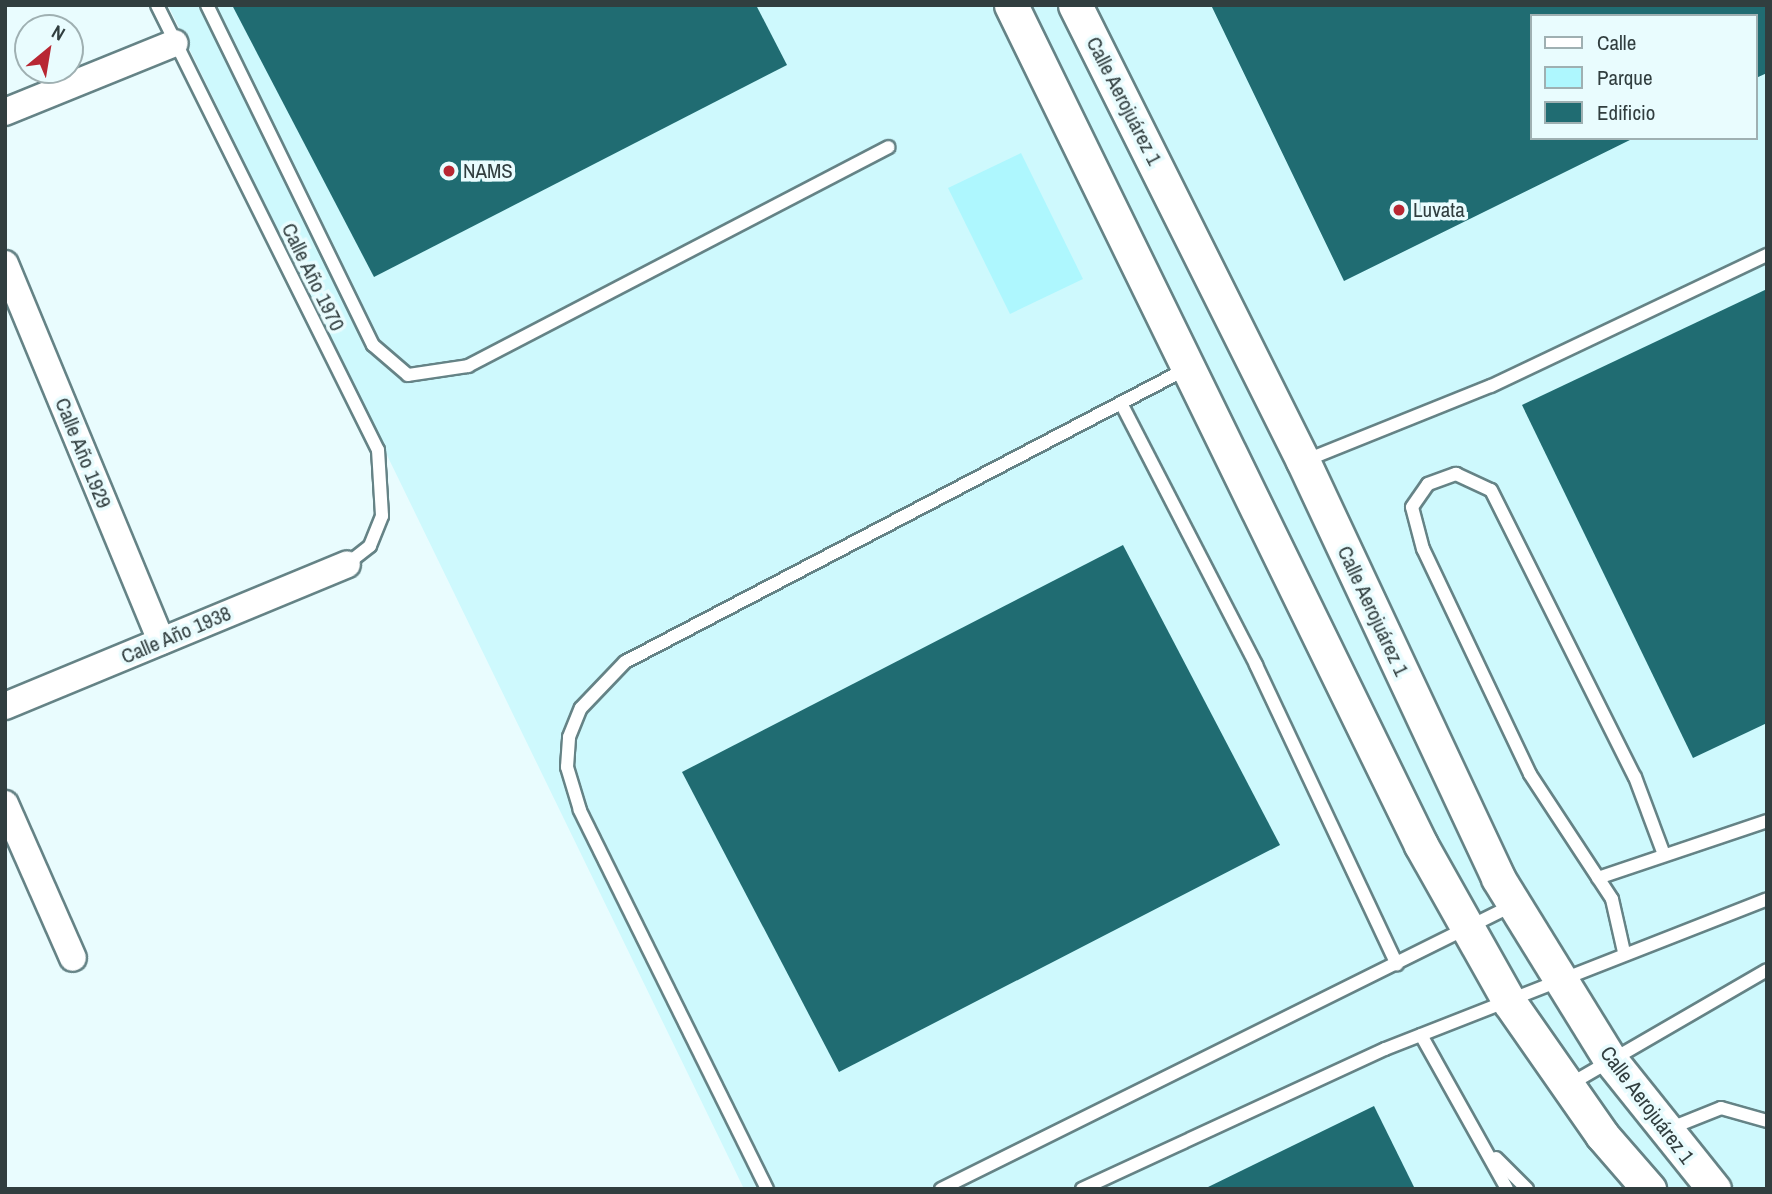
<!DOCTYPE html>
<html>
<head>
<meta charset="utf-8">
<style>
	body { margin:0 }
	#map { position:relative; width:1772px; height:1194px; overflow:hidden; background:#e9fcfe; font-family:"Archivo Narrow",sans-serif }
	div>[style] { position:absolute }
	.built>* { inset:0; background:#cef9fd }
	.green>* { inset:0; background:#aef7fe }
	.building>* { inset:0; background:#206c72 }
	.roads { filter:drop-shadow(2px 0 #658386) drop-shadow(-2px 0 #658386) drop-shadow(0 2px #658386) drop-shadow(0 -2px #658386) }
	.service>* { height:12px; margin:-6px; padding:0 6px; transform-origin:6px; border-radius:6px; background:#fff }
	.minor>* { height:26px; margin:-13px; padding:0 13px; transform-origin:13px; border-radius:13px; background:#fff }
	.tertiary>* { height:33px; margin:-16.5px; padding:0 16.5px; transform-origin:16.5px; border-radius:16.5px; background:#fff }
	.dots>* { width:19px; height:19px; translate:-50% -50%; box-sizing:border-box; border:4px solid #e9fcfe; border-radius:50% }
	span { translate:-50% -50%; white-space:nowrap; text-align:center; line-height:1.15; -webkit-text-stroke:7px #e9fcfe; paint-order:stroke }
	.street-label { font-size:21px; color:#313e3f }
	.poi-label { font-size:21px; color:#313e3f }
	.left { translate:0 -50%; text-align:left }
	.frame { position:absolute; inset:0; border:7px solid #313e3f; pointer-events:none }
	.legend { position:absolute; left:1530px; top:14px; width:228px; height:126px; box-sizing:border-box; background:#e9fcfe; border:2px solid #9fb0b2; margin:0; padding:9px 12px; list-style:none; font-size:21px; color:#313e3f }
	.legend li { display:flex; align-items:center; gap:14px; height:35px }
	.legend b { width:35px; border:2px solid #9fb0b2 }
	.north { position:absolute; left:14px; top:14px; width:70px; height:70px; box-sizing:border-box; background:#e9fcfe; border:2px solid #9fb0b2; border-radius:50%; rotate:30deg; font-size:19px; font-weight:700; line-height:28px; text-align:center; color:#313e3f }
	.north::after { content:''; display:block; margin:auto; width:24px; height:32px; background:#b82733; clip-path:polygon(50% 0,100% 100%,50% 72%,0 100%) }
</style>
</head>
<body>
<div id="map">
	<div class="built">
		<i style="clip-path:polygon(evenodd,168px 5px,1767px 5px,1767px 1189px,744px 1189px,168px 5px,1532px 16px,1756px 16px,1756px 138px,1532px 138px,1532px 16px)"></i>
	</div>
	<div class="green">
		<i style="clip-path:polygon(1021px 153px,1083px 279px,1010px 314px,948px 188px)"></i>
	</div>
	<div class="building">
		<i style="clip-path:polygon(232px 5px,756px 5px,787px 65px,374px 277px)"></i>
		<i style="clip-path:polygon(1211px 5px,1767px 5px,1767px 73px,1756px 78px,1756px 16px,1532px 16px,1532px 138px,1634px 138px,1344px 281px)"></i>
		<i style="clip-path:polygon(1767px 289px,1767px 723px,1693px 758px,1522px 405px)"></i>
		<i style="clip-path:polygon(1123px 545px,1280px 845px,839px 1072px,682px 772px)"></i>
		<i style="clip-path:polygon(1374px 1106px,1415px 1189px,1204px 1189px)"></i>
	</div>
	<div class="roads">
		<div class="service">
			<i style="left:157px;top:5px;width:497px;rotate:63.6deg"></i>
			<i style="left:378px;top:450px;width:66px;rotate:86.5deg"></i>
			<i style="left:382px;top:516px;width:32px;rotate:112deg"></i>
			<i style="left:370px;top:546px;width:29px;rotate:142deg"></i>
			<i style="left:207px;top:5px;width:378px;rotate:64deg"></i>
			<i style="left:373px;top:345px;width:46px;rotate:40.6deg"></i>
			<i style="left:408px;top:375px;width:61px;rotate:-8.5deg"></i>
			<i style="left:468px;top:366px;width:474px;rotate:-27.5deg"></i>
			<i style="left:1121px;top:403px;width:295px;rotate:62.7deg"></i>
			<i style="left:1256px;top:665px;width:331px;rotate:64.8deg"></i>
			<i style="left:1304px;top:461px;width:201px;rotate:-21.9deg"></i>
			<i style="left:1491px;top:386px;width:306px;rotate:-25.4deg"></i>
			<i style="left:1598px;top:878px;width:178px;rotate:-18.6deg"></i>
			<i style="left:1624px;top:952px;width:54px;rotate:-102.8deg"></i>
			<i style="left:1612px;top:899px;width:149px;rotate:-123.3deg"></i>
			<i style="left:1530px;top:774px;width:249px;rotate:-115.4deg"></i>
			<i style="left:1423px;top:549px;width:43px;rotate:-104.7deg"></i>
			<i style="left:1412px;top:507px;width:28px;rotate:-55deg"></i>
			<i style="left:1428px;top:484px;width:30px;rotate:-20deg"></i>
			<i style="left:1456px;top:474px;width:38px;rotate:25deg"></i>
			<i style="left:1491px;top:490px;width:321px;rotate:63.4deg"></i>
			<i style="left:1635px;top:777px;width:80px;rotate:69.5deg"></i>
			<i style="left:1421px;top:1035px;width:176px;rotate:60.8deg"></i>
			<i style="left:1567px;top:1086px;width:231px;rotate:-30.1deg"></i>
			<i style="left:1666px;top:1130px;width:59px;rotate:-21.8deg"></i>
			<i style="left:1721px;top:1108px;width:48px;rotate:15.8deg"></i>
			<i style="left:1496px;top:1158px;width:44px;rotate:45deg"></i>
			<i style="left:767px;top:1189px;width:423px;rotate:-116.3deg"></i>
			<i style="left:580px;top:810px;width:45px;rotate:-106.8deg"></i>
			<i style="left:567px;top:767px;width:30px;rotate:-86deg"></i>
			<i style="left:569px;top:737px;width:31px;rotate:-68deg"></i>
			<i style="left:581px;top:708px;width:64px;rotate:-46.3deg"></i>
			<i style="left:625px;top:662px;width:633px;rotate:-27.58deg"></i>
			<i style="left:941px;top:1189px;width:639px;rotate:-26.4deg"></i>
			<i style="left:1082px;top:1189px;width:334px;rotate:-24.8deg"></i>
			<i style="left:1385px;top:1049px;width:410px;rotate:-21.4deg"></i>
		</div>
		<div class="minor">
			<i style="left:5px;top:112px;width:183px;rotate:-22.1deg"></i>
			<i style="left:5px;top:264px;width:408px;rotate:67.5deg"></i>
			<i style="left:5px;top:706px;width:370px;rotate:-22.5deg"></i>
			<i style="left:5px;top:804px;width:168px;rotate:66.2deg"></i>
		</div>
		<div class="tertiary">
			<i style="left:1011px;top:5px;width:935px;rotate:63.98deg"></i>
			<i style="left:1421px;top:845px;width:181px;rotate:60.6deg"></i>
			<i style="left:1510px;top:1003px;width:161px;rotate:55.1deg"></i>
			<i style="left:1602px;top:1135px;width:72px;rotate:49deg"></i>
			<i style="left:1075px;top:5px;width:510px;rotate:63.43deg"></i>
			<i style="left:1303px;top:461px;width:460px;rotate:64.9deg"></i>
			<i style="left:1498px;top:878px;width:211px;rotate:58.3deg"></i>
			<i style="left:1609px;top:1058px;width:168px;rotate:51.3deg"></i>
		</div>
	</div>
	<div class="dots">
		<i style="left:449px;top:171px;background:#b82733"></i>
		<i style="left:1399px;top:210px;background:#b82733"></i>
	</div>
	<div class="street-label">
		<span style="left:1124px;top:101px;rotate:63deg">Calle Aerojuárez 1</span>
		<span style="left:313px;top:277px;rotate:64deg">Calle Año 1970</span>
		<span style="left:83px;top:453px;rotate:68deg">Calle Año 1929</span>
		<span style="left:1373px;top:611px;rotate:65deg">Calle Aerojuárez 1</span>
		<span style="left:176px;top:635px;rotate:-23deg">Calle Año 1938</span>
		<span style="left:1647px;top:1105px;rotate:53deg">Calle Aerojuárez 1</span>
	</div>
	<div class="poi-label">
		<span class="left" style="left:463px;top:171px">NAMS</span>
		<span class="left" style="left:1413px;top:210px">Luvata</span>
	</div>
	<div class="frame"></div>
	<ul class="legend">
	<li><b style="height:9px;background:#fff"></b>Calle</li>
	<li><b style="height:19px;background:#aef7fe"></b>Parque</li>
	<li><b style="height:19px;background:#206c72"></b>Edificio</li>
	</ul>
	<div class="north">N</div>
</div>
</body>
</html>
